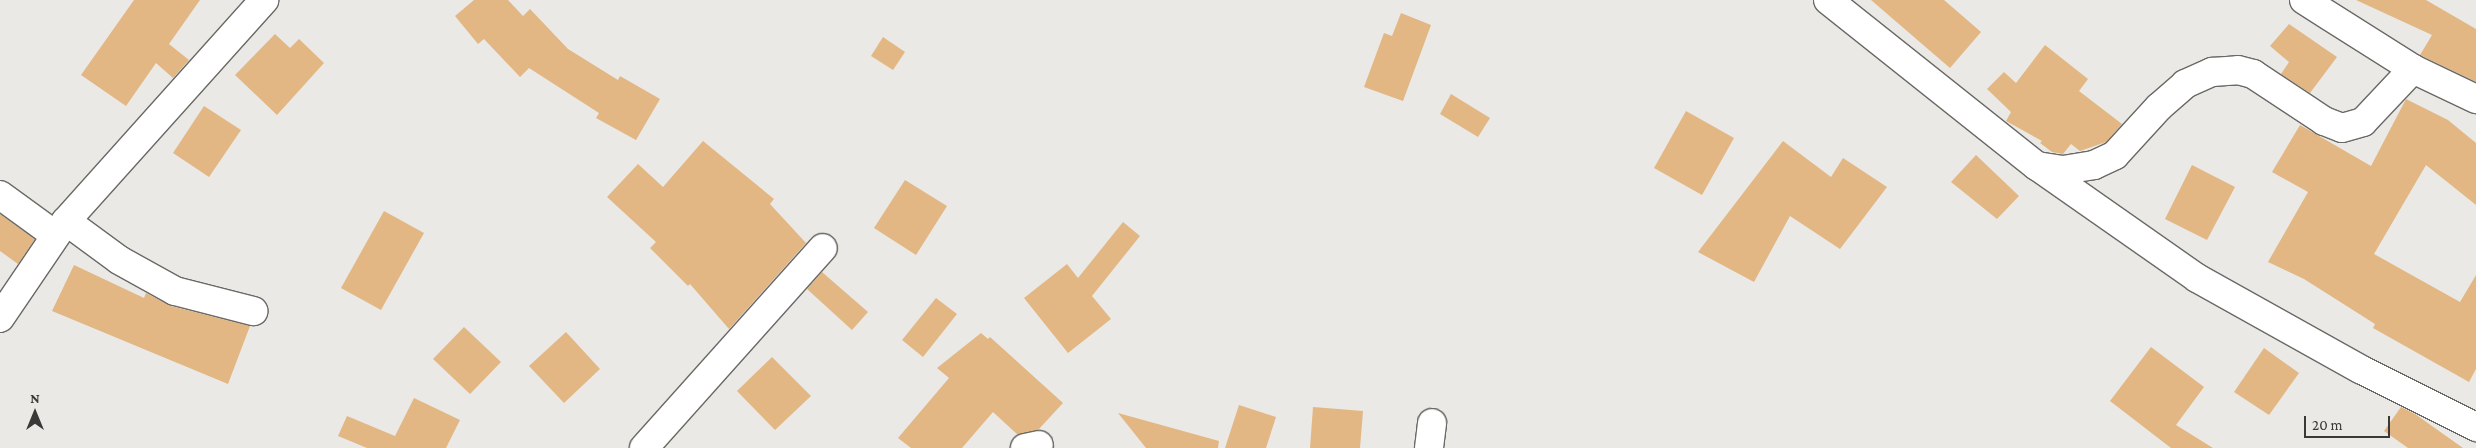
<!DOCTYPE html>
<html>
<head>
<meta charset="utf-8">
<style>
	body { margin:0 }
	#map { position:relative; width:2476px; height:448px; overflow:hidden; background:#eae9e6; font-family:"Crimson Pro",serif }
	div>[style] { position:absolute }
	.building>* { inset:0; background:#e2b783 }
	.roads { filter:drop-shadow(1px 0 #6a6966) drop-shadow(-1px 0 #6a6966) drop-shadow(0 1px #6a6966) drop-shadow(0 -1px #6a6966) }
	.street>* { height:28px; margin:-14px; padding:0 14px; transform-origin:14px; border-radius:14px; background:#fff }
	span { translate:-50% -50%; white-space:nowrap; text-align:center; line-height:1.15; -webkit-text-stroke:5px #eae9e6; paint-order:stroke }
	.north { position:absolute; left:10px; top:388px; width:50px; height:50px; -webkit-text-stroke:4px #eae9e6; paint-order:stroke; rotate:0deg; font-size:14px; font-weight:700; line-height:20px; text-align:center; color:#3a3938 }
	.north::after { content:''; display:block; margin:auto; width:18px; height:22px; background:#3a3938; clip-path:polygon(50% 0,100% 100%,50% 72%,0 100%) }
	.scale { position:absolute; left:2304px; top:416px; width:86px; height:22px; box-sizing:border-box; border:2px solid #3a3938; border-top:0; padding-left:6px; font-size:15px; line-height:18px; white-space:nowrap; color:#3a3938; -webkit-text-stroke:4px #eae9e6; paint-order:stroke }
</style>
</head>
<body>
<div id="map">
	<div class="building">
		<i style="clip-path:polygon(134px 0,200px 0,169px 44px,189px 60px,173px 78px,156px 63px,126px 106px,81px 75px)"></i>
		<i style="clip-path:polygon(474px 0,508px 0,523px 16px,530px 9px,568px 49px,618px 80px,620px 76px,660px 99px,636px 140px,596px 118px,599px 113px,529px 68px,520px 77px,484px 39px,478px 44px,455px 16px)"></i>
		<i style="clip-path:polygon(1871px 0,1944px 0,1981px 32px,1950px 68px)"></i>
		<i style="clip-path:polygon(2356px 0,2426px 0,2476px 29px,2476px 82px,2420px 55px,2432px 35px)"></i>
		<i style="clip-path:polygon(1401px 13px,1431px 25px,1403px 101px,1364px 87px,1384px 33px,1392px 36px)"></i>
		<i style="clip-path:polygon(2289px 24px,2337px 57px,2310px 93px,2281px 74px,2289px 62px,2270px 46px)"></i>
		<i style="clip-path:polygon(275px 34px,290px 48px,299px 39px,324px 63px,277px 115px,235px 75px)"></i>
		<i style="clip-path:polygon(883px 37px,905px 52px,893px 70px,871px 56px)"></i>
		<i style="clip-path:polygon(2045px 45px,2088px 79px,2079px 91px,2122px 124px,2106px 142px,2080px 151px,2071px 144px,2063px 154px,2052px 152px,2040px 143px,2042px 141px,2006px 121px,2011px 112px,1987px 89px,2004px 72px,2016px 83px)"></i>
		<i style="clip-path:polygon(1451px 94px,1490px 118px,1478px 137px,1440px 114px)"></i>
		<i style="clip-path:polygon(2406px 99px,2448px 120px,2476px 143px,2476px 205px,2426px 165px,2374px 254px,2460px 302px,2476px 275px,2476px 369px,2469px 382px,2373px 328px,2375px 324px,2304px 279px,2268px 262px,2308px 192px,2272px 172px,2300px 125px,2371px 166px)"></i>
		<i style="clip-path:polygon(204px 106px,241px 130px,209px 177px,173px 153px)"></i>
		<i style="clip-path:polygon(1686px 111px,1734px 138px,1702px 195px,1654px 168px)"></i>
		<i style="clip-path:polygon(703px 141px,774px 199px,770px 204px,806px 243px,729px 329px,690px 284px,688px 286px,650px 248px,656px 242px,607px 197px,638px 164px,663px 187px)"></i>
		<i style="clip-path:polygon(1783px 141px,1831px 177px,1843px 158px,1887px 187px,1840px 249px,1790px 216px,1754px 282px,1698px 252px)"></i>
		<i style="clip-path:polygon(1976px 155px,2019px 196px,1997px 219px,1951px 182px)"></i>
		<i style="clip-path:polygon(2192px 165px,2235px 187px,2207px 240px,2165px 219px)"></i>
		<i style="clip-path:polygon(905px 180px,947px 206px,916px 255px,874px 228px)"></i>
		<i style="clip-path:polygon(384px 211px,424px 233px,381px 310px,341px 288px)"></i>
		<i style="clip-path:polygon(0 214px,35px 239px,18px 264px,0 251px)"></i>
		<i style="clip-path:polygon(1123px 222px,1140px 236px,1092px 296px,1111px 319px,1068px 353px,1024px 298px,1067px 264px,1078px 278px)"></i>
		<i style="clip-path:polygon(74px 265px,144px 298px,146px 293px,171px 306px,250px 326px,228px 384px,52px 311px)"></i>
		<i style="clip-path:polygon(822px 272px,868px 312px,852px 330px,807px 289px)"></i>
		<i style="clip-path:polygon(936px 298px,957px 314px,923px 357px,902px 340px)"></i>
		<i style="clip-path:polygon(464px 327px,501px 362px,470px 394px,433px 359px)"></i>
		<i style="clip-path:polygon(566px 332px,600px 369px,564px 403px,529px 366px)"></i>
		<i style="clip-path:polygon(981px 333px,988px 339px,990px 337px,1063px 403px,1038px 430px,1018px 435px,993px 412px,962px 448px,911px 448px,898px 438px,949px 378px,937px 368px)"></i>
		<i style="clip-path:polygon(2151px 347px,2204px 387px,2176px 425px,2213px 448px,2171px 448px,2110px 401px)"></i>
		<i style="clip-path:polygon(2264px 348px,2299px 373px,2269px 415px,2234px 392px)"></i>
		<i style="clip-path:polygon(772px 357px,811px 396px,775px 430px,737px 391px)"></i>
		<i style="clip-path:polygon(414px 398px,460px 420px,446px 448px,367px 448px,338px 436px,347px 416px,395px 436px)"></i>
		<i style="clip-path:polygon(1239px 405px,1276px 417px,1266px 448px,1225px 448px)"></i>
		<i style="clip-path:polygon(1313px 407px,1363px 411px,1360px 448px,1310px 448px)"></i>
		<i style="clip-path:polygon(2401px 407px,2415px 414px,2463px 448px,2408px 448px,2384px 431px)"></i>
		<i style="clip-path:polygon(1118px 413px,1219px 441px,1218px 448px,1146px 448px)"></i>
	</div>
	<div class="roads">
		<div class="street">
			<i style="left:1828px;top:0;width:267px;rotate:38.5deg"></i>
			<i style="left:2037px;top:166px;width:26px;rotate:9deg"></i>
			<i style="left:2063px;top:170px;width:31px;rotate:-9deg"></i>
			<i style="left:2094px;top:165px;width:23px;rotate:-25deg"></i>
			<i style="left:2115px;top:155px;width:65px;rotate:-47.5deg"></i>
			<i style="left:2159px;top:107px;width:35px;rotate:-41deg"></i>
			<i style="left:2185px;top:84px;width:30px;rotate:-24deg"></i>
			<i style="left:2212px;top:72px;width:26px;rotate:-4deg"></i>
			<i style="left:2238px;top:70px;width:16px;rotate:15deg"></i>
			<i style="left:2253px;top:74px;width:85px;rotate:33.5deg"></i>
			<i style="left:2324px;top:121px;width:19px;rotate:21deg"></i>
			<i style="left:2342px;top:128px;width:22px;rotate:-16deg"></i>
			<i style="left:2363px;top:122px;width:73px;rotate:-46.7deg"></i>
			<i style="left:2304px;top:0;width:129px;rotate:32.3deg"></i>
			<i style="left:2413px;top:69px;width:70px;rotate:25.5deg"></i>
			<i style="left:2037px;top:166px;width:195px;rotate:35deg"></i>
			<i style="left:2197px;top:278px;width:187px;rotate:29.2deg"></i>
			<i style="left:2360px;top:369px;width:130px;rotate:26.6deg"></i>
			<i style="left:0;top:195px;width:68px;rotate:36deg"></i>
			<i style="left:66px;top:221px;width:66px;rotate:36.3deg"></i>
			<i style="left:119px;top:260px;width:64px;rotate:29deg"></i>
			<i style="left:175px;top:291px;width:81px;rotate:14.4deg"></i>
			<i style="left:0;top:318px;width:117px;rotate:-55.8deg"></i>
			<i style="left:66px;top:221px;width:297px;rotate:-48.1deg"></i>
			<i style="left:644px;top:448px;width:268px;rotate:-48.2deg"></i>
			<i style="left:1025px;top:448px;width:14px;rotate:-12deg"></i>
			<i style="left:1429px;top:448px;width:25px;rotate:-83deg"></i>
		</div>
	</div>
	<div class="north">N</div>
	<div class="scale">20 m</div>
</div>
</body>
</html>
